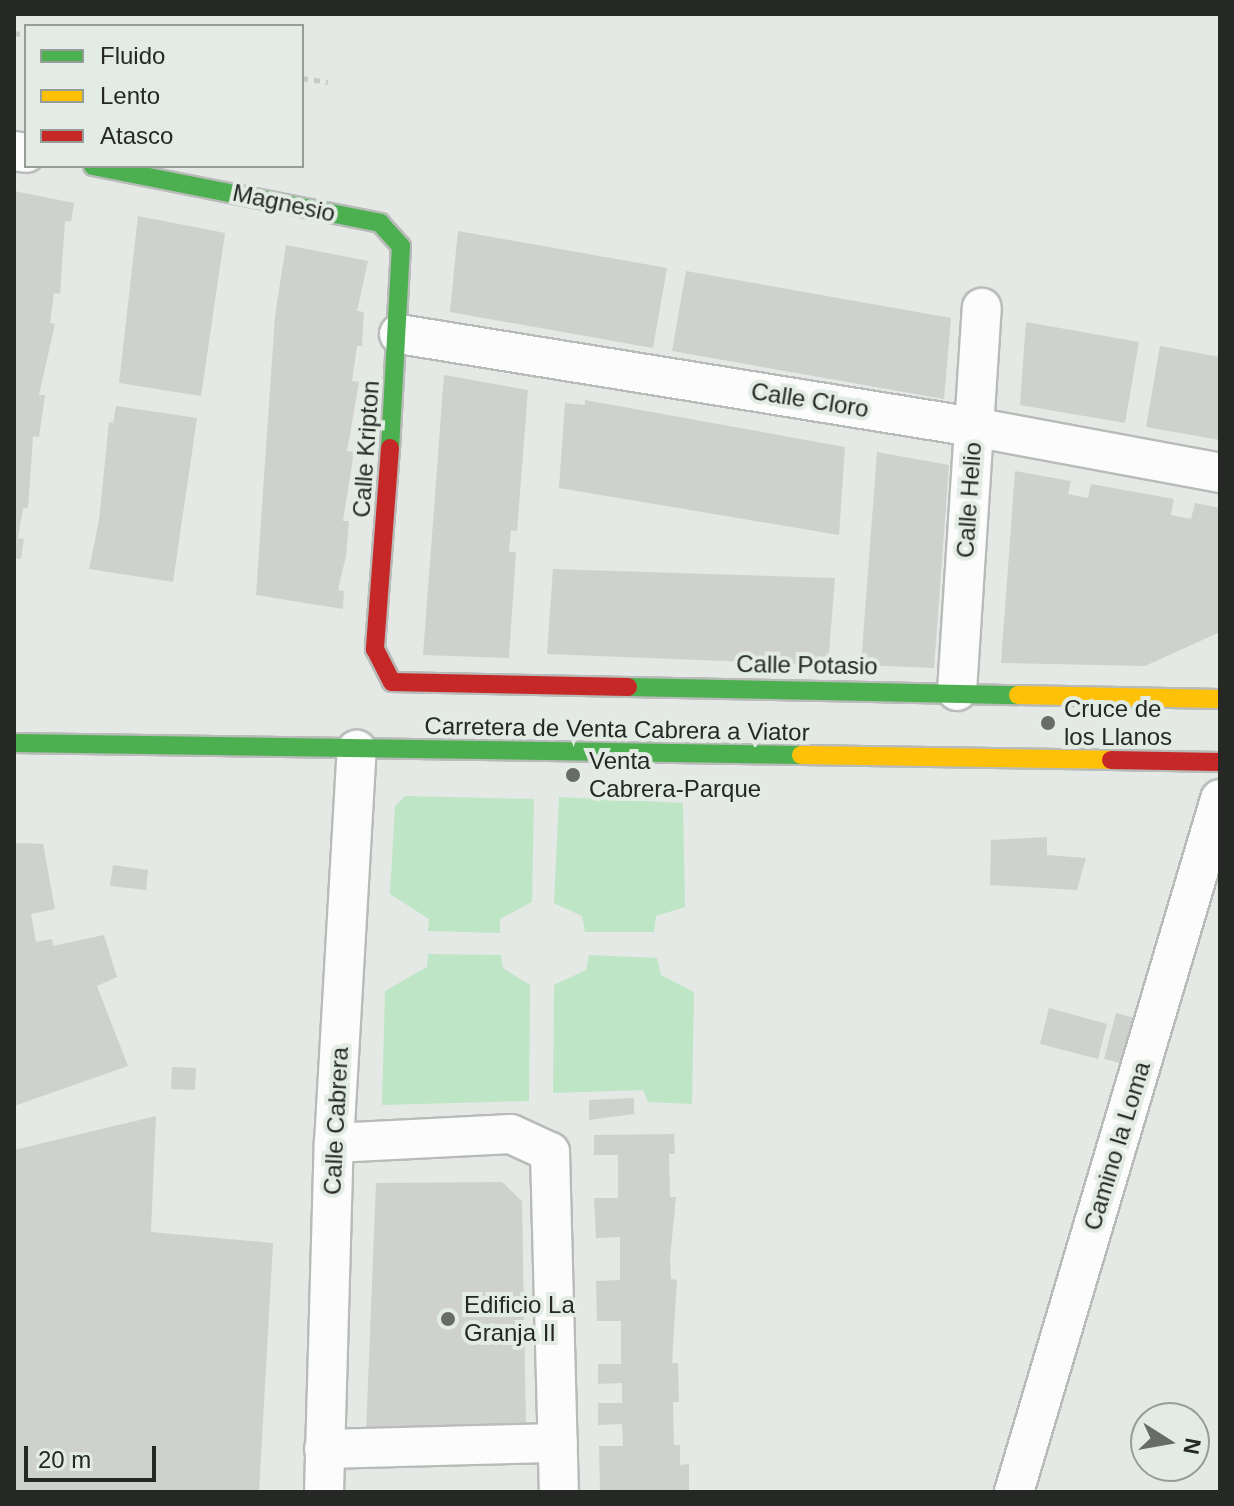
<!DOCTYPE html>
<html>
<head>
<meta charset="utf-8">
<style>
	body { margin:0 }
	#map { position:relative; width:1234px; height:1506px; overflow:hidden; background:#e4e9e5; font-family:Helvetica,sans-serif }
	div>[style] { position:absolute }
	.green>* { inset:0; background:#bee5c5 }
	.building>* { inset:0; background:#ced1ce }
	.path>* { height:5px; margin-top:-2.5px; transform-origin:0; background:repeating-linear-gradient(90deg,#c7c9c7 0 6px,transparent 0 12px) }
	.roads { filter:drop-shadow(2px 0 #b8bbb8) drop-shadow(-2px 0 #b8bbb8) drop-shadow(0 2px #b8bbb8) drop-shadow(0 -2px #b8bbb8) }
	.street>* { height:38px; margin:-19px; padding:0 19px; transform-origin:19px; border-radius:19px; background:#fbfcfb }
	.fast>* { height:18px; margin:-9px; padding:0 9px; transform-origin:9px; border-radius:9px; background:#4caf50 }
	.slow>* { height:18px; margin:-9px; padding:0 9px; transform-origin:9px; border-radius:9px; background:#ffc107 }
	.jam>* { height:18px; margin:-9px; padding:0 9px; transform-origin:9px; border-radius:9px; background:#c62828 }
	.dots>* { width:22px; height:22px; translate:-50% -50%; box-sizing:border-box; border:4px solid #e2ebe4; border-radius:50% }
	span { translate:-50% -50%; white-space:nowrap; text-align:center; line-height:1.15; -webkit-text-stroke:8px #e2ebe4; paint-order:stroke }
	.street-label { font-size:24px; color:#252825 }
	.poi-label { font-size:24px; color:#252825 }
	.left { translate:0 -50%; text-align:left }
	.frame { position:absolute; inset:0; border:16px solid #252825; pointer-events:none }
	.legend { position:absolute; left:24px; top:24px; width:280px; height:144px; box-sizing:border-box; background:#e2ebe4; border:2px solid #969d98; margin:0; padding:10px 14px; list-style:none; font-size:24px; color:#252825 }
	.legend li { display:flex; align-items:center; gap:16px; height:40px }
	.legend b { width:40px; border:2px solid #969d98 }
	.north { position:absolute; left:1130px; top:1402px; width:80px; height:80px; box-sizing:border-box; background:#e2ebe4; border:2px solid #969d98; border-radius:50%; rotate:101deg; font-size:22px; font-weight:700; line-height:32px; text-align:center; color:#252825 }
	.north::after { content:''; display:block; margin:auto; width:28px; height:36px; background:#686c68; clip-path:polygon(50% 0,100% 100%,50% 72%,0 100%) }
	.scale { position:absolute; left:24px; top:1446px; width:132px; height:36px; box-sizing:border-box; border:4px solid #252825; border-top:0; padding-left:10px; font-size:24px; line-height:28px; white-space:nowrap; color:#252825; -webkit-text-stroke:6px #e2ebe4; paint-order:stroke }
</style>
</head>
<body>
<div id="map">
	<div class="green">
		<i style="clip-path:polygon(405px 796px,534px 799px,532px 902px,500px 919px,500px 933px,428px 931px,429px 919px,390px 894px,395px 806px)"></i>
		<i style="clip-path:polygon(559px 797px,683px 803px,685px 907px,656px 916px,654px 932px,585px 932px,582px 916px,554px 903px)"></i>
		<i style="clip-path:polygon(428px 954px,501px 955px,503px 968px,530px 985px,529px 1101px,382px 1105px,385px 991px,427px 967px)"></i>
		<i style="clip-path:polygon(589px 955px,657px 958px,661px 975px,694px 992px,692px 1104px,648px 1102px,643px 1090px,553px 1093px,554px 985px,586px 970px)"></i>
	</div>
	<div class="building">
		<i style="clip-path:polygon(14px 191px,74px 203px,71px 222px,65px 221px,60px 294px,54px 293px,50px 323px,55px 324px,39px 395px,45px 395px,39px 437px,33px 436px,28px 508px,23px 508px,18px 538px,24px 539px,21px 559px,14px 558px)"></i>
		<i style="clip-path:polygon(138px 216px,225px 233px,201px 396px,119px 383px)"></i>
		<i style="clip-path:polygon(458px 231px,667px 268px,653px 348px,450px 312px)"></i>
		<i style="clip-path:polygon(286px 245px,368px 261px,357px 311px,364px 312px,362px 346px,357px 346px,352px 381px,359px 382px,347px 451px,354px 452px,343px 521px,349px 521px,346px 556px,338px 590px,344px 591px,343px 609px,256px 595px,275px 316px)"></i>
		<i style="clip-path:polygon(686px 271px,951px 318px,944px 399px,672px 351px)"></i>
		<i style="clip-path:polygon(1026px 322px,1139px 342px,1125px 423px,1020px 405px)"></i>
		<i style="clip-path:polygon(1160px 346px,1220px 357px,1220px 440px,1146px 427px)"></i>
		<i style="clip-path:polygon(444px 375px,528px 390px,517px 531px,511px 530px,509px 552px,516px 552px,509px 658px,423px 655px)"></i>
		<i style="clip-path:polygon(585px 400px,845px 447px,839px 535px,559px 488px,565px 403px,585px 405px)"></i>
		<i style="clip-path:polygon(116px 406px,197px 418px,173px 582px,89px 569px,99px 521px,109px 422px,113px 423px)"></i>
		<i style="clip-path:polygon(877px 452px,949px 465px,934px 668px,861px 665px)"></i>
		<i style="clip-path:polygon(1015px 471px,1071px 481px,1068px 494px,1088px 498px,1091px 484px,1174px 499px,1171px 515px,1191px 519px,1195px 503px,1220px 508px,1220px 632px,1145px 666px,1001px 663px)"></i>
		<i style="clip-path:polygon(553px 569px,835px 578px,828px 665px,547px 654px)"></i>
		<i style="clip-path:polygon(1047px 837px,1047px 855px,1086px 858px,1077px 890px,990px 885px,991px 840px)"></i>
		<i style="clip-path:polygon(20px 843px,43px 844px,55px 909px,31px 914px,36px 942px,52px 939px,53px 946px,104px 935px,117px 977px,97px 986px,128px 1066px,14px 1106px,14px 844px)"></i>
		<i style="clip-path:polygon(113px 865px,148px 870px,146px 890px,110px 886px)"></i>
		<i style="clip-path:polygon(1049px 1008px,1107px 1024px,1098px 1059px,1040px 1044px)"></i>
		<i style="clip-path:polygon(1116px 1013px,1150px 1022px,1137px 1067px,1104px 1059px)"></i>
		<i style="clip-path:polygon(172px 1067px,196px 1068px,195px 1090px,171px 1089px)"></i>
		<i style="clip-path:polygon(634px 1098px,634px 1114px,589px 1120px,589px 1100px)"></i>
		<i style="clip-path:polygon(156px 1116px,151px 1232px,273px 1243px,259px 1492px,14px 1492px,14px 1150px)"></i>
		<i style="clip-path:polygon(674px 1134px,675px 1154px,669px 1154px,670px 1197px,676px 1197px,670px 1258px,671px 1279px,677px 1280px,672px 1363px,678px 1363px,679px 1402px,673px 1402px,674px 1445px,680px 1445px,680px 1465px,689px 1464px,689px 1492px,600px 1492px,599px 1446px,623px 1446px,622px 1424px,598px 1425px,598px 1403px,622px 1403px,622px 1383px,598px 1384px,598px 1364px,621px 1364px,621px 1321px,597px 1321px,596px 1281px,620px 1280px,620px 1237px,596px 1238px,594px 1198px,618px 1198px,618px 1155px,594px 1155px,594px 1135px)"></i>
		<i style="clip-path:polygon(502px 1182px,522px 1201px,526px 1430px,366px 1433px,376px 1183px)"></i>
	</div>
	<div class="path">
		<i style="left:14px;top:33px;width:12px;rotate:9deg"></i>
		<i style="left:302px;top:78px;width:26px;rotate:9deg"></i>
	</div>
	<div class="roads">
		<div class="street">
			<i style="left:14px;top:151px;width:12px;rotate:9deg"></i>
			<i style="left:399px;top:334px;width:581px;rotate:9.2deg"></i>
			<i style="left:973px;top:427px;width:251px;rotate:10.5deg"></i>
			<i style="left:957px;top:691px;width:384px;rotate:-86.3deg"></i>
			<i style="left:334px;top:1143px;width:177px;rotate:-2.9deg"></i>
			<i style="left:511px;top:1134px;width:43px;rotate:24.8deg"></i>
			<i style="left:550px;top:1152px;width:340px;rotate:88.5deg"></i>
			<i style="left:324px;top:1449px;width:234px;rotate:-1.5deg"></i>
			<i style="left:324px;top:1492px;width:349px;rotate:-88.4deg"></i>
			<i style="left:334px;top:1143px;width:394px;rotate:-86.7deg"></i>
			<i style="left:1014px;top:1492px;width:723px;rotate:-73.44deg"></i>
		</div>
		<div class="fast">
			<i style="left:93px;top:166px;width:293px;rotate:11.2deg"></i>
			<i style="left:380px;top:223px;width:31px;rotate:48deg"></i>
			<i style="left:401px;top:246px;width:202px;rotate:93.1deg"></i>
			<i style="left:628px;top:687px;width:390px;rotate:1.2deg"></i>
			<i style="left:14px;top:743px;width:787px;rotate:0.87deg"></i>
		</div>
		<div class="slow">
			<i style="left:1018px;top:695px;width:202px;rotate:1.1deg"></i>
			<i style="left:801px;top:755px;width:310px;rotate:0.9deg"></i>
		</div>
		<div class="jam">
			<i style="left:390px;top:448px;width:202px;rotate:94.3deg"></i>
			<i style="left:375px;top:649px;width:37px;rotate:63deg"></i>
			<i style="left:392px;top:682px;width:236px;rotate:1.2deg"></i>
			<i style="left:1111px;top:760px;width:109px;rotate:1.1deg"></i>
		</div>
	</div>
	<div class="dots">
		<i style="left:1048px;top:723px;background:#686c68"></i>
		<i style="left:573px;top:775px;background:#686c68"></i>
		<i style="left:448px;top:1319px;background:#686c68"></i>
	</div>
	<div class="street-label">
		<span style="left:284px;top:203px;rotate:12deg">Magnesio</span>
		<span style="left:810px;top:400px;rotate:9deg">Calle Cloro</span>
		<span style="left:366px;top:449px;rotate:-86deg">Calle Kripton</span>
		<span style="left:969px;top:500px;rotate:-86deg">Calle Helio</span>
		<span style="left:807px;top:665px;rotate:1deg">Calle Potasio</span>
		<span style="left:617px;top:729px;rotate:1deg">Carretera de Venta Cabrera a Viator</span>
		<span style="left:336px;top:1121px;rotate:-87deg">Calle Cabrera</span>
		<span style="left:1117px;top:1146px;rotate:-73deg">Camino la Loma</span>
	</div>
	<div class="poi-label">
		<span class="left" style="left:1064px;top:723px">Cruce de<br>los Llanos</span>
		<span class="left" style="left:589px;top:775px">Venta<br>Cabrera-Parque</span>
		<span class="left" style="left:464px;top:1319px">Edificio La<br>Granja II</span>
	</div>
	<div class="frame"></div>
	<ul class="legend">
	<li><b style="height:10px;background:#4caf50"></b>Fluido</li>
	<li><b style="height:10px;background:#ffc107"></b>Lento</li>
	<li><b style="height:10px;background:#c62828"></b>Atasco</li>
	</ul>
	<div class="north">N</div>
	<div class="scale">20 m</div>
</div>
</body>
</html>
